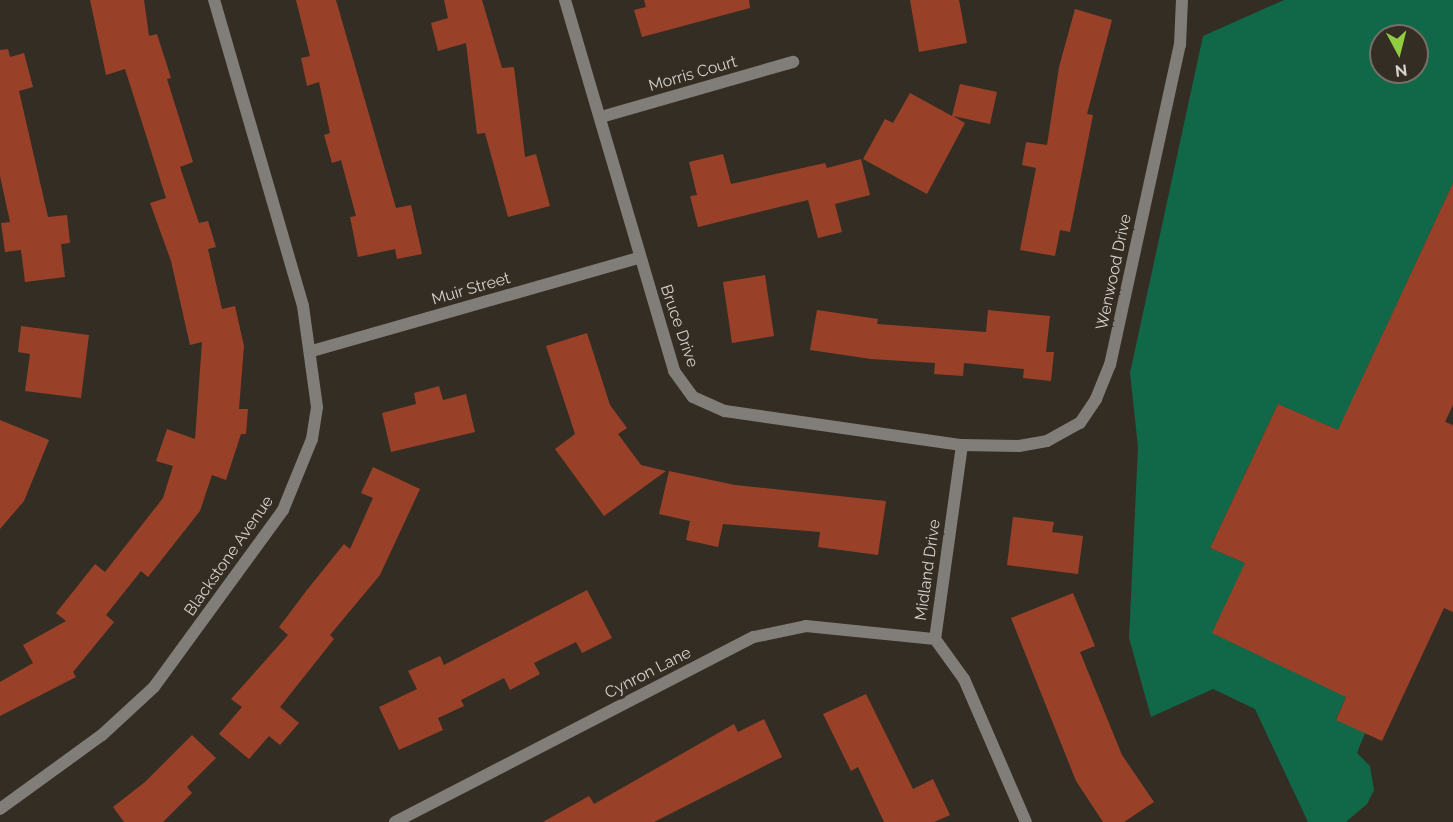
<!DOCTYPE html>
<html>
<head>
<meta charset="utf-8">
<style>
	body { margin:0 }
	#map { position:relative; width:1453px; height:822px; overflow:hidden; background:#342d24; font-family:Raleway,sans-serif }
	div>[style] { position:absolute }
	.green>* { inset:0; background:#106848 }
	.building>* { inset:0; background:#994128 }
	.minor>* { height:12px; margin:-6px; padding:0 6px; transform-origin:6px; border-radius:6px; background:#817d78 }
	span { translate:-50% -50%; white-space:nowrap; text-align:center; line-height:1.15; -webkit-text-stroke:6px #342d24; paint-order:stroke }
	.street-label { font-size:16px; color:#d6d2cc }
	.north { position:absolute; left:1369px; top:24px; width:60px; height:60px; box-sizing:border-box; background:#342d24; border:2px solid #756f67; border-radius:50%; rotate:173deg; font-size:16px; font-weight:700; line-height:24px; text-align:center; color:#d6d2cc }
	.north::after { content:''; display:block; margin:auto; width:21px; height:27px; background:#91cd3f; clip-path:polygon(50% 0,100% 100%,50% 72%,0 100%) }
</style>
</head>
<body>
<div id="map">
	<div class="green">
		<i style="clip-path:polygon(evenodd,1284px 0,1453px 0,1453px 183px,1356px 392px,1349px 435px,1278px 404px,1210px 548px,1245px 563px,1346px 697px,1336px 719px,1365px 733px,1357px 753px,1370px 766px,1374px 790px,1367px 804px,1346px 822px,1308px 822px,1255px 709px,1213px 689px,1151px 717px,1129px 638px,1138px 447px,1130px 373px,1203px 36px,1284px 0,1381px 36px,1417px 36px,1417px 72px,1381px 72px,1381px 36px)"></i>
	</div>
	<div class="building">
		<i style="clip-path:polygon(90px 0,144px 0,149px 36px,157px 34px,171px 78px,167px 79px,193px 162px,180px 167px,199px 223px,208px 221px,216px 247px,208px 249px,222px 309px,235px 306px,244px 346px,239px 409px,248px 409px,246px 434px,241px 434px,226px 480px,212px 475px,200px 511px,148px 577px,141px 571px,106px 615px,114px 622px,73px 672px,76px 677px,0 716px,0 682px,33px 663px,23px 645px,66px 621px,56px 613px,95px 564px,105px 572px,163px 498px,173px 466px,156px 461px,167px 429px,195px 439px,202px 342px,190px 345px,171px 261px,150px 203px,166px 198px,125px 69px,106px 75px)"></i>
		<i style="clip-path:polygon(296px 0,336px 0,396px 208px,411px 205px,422px 254px,397px 259px,395px 249px,358px 257px,350px 217px,356px 216px,341px 160px,332px 163px,324px 135px,330px 133px,319px 82px,307px 86px,301px 58px,310px 56px)"></i>
		<i style="clip-path:polygon(444px 0,482px 0,502px 68px,514px 67px,525px 157px,536px 154px,550px 206px,508px 217px,485px 133px,477px 134px,466px 43px,438px 51px,431px 23px,448px 18px)"></i>
		<i style="clip-path:polygon(644px 0,749px 0,750px 8px,642px 37px,634px 10px,646px 7px)"></i>
		<i style="clip-path:polygon(910px 0,959px 0,967px 43px,919px 52px)"></i>
		<i style="clip-path:polygon(1075px 9px,1112px 20px,1087px 114px,1093px 115px,1070px 232px,1060px 230px,1055px 256px,1020px 250px,1036px 168px,1022px 165px,1026px 142px,1047px 145px,1059px 67px)"></i>
		<i style="clip-path:polygon(8px 49px,10px 57px,24px 53px,33px 87px,19px 91px,48px 217px,67px 215px,70px 243px,61px 244px,65px 277px,25px 282px,21px 250px,5px 252px,1px 223px,10px 222px,0 176px,0 50px)"></i>
		<i style="clip-path:polygon(960px 84px,997px 92px,990px 124px,953px 116px,965px 123px,927px 194px,863px 159px,885px 119px,893px 123px,910px 93px,952px 116px)"></i>
		<i style="clip-path:polygon(723px 154px,731px 184px,825px 163px,827px 168px,861px 159px,870px 195px,835px 204px,842px 232px,818px 238px,808px 200px,698px 227px,690px 196px,697px 195px,689px 162px)"></i>
		<i style="clip-path:polygon(1453px 183px,1453px 405px,1445px 422px,1453px 425px,1453px 612px,1444px 608px,1382px 741px,1336px 720px,1346px 697px,1212px 633px,1245px 563px,1210px 548px,1278px 404px,1338px 430px)"></i>
		<i style="clip-path:polygon(765px 275px,774px 336px,732px 343px,723px 282px)"></i>
		<i style="clip-path:polygon(817px 310px,878px 319px,877px 324px,986px 332px,988px 310px,1050px 316px,1046px 352px,1054px 352px,1051px 381px,1023px 378px,1024px 369px,964px 363px,963px 376px,934px 374px,935px 363px,871px 359px,810px 350px)"></i>
		<i style="clip-path:polygon(21px 326px,89px 335px,81px 398px,25px 391px,30px 354px,18px 352px)"></i>
		<i style="clip-path:polygon(587px 333px,610px 405px,627px 428px,618px 434px,641px 465px,666px 471px,604px 516px,555px 449px,575px 434px,546px 346px)"></i>
		<i style="clip-path:polygon(439px 386px,443px 400px,466px 394px,475px 432px,391px 452px,382px 413px,416px 404px,414px 393px)"></i>
		<i style="clip-path:polygon(0 420px,49px 440px,24px 501px,0 529px)"></i>
		<i style="clip-path:polygon(373px 467px,420px 489px,380px 575px,330px 635px,334px 639px,280px 707px,299px 723px,280px 745px,269px 736px,249px 759px,219px 734px,242px 707px,231px 699px,288px 635px,279px 627px,307px 590px,344px 544px,350px 549px,373px 498px,361px 493px)"></i>
		<i style="clip-path:polygon(669px 471px,735px 485px,886px 501px,878px 555px,818px 547px,820px 532px,723px 524px,718px 547px,686px 540px,690px 521px,659px 514px)"></i>
		<i style="clip-path:polygon(1013px 517px,1054px 522px,1052px 532px,1083px 536px,1078px 574px,1007px 565px)"></i>
		<i style="clip-path:polygon(587px 590px,612px 638px,582px 653px,576px 642px,534px 663px,540px 674px,510px 690px,504px 678px,461px 700px,464px 706px,438px 718px,443px 730px,399px 750px,379px 707px,417px 689px,408px 671px,440px 656px,444px 665px)"></i>
		<i style="clip-path:polygon(1073px 593px,1095px 646px,1080px 652px,1122px 755px,1154px 802px,1124px 822px,1103px 822px,1076px 781px,1011px 618px)"></i>
		<i style="clip-path:polygon(866px 694px,913px 789px,933px 779px,950px 815px,934px 822px,884px 822px,858px 767px,851px 771px,823px 714px)"></i>
		<i style="clip-path:polygon(764px 719px,782px 757px,654px 822px,543px 822px,589px 796px,594px 804px,734px 724px,738px 732px)"></i>
		<i style="clip-path:polygon(192px 735px,216px 758px,187px 787px,192px 793px,163px 822px,124px 822px,113px 807px,145px 782px)"></i>
	</div>
	<div class="minor">
		<i style="left:565px;top:0;width:387px;rotate:73.6deg"></i>
		<i style="left:674px;top:371px;width:32px;rotate:54deg"></i>
		<i style="left:693px;top:397px;width:35px;rotate:24deg"></i>
		<i style="left:725px;top:411px;width:239px;rotate:8.2deg"></i>
		<i style="left:962px;top:445px;width:57px;rotate:1deg"></i>
		<i style="left:1019px;top:446px;width:28px;rotate:-10deg"></i>
		<i style="left:1047px;top:441px;width:38px;rotate:-29deg"></i>
		<i style="left:1080px;top:423px;width:29px;rotate:-56deg"></i>
		<i style="left:1096px;top:399px;width:37px;rotate:-68deg"></i>
		<i style="left:1110px;top:365px;width:328px;rotate:-77.7deg"></i>
		<i style="left:1180px;top:45px;width:45px;rotate:-87.5deg"></i>
		<i style="left:601px;top:117px;width:200px;rotate:-16deg"></i>
		<i style="left:312px;top:351px;width:340px;rotate:-15.9deg"></i>
		<i style="left:962px;top:445px;width:196px;rotate:97.9deg"></i>
		<i style="left:935px;top:639px;width:49px;rotate:54.1deg"></i>
		<i style="left:964px;top:679px;width:156px;rotate:66.6deg"></i>
		<i style="left:0;top:809px;width:126px;rotate:-36deg"></i>
		<i style="left:102px;top:735px;width:71px;rotate:-42.7deg"></i>
		<i style="left:154px;top:687px;width:219px;rotate:-53.9deg"></i>
		<i style="left:283px;top:510px;width:77px;rotate:-67.8deg"></i>
		<i style="left:312px;top:439px;width:32px;rotate:-81deg"></i>
		<i style="left:317px;top:407px;width:102px;rotate:-97.9deg"></i>
		<i style="left:303px;top:306px;width:319px;rotate:-106.2deg"></i>
		<i style="left:395px;top:822px;width:404px;rotate:-27.3deg"></i>
		<i style="left:754px;top:637px;width:53px;rotate:-11.9deg"></i>
		<i style="left:806px;top:626px;width:130px;rotate:5.8deg"></i>
	</div>
	<div class="street-label">
		<span style="left:693px;top:74px;rotate:-16deg">Morris Court</span>
		<span style="left:1114px;top:272px;rotate:-78deg">Wenwood Drive</span>
		<span style="left:471px;top:289px;rotate:-16deg">Muir Street</span>
		<span style="left:679px;top:326px;rotate:71deg">Bruce Drive</span>
		<span style="left:229px;top:556px;rotate:-55deg">Blackstone Avenue</span>
		<span style="left:928px;top:570px;rotate:-82deg">Midland Drive</span>
		<span style="left:648px;top:673px;rotate:-27deg">Cynron Lane</span>
	</div>
	<div class="north">N</div>
</div>
</body>
</html>
